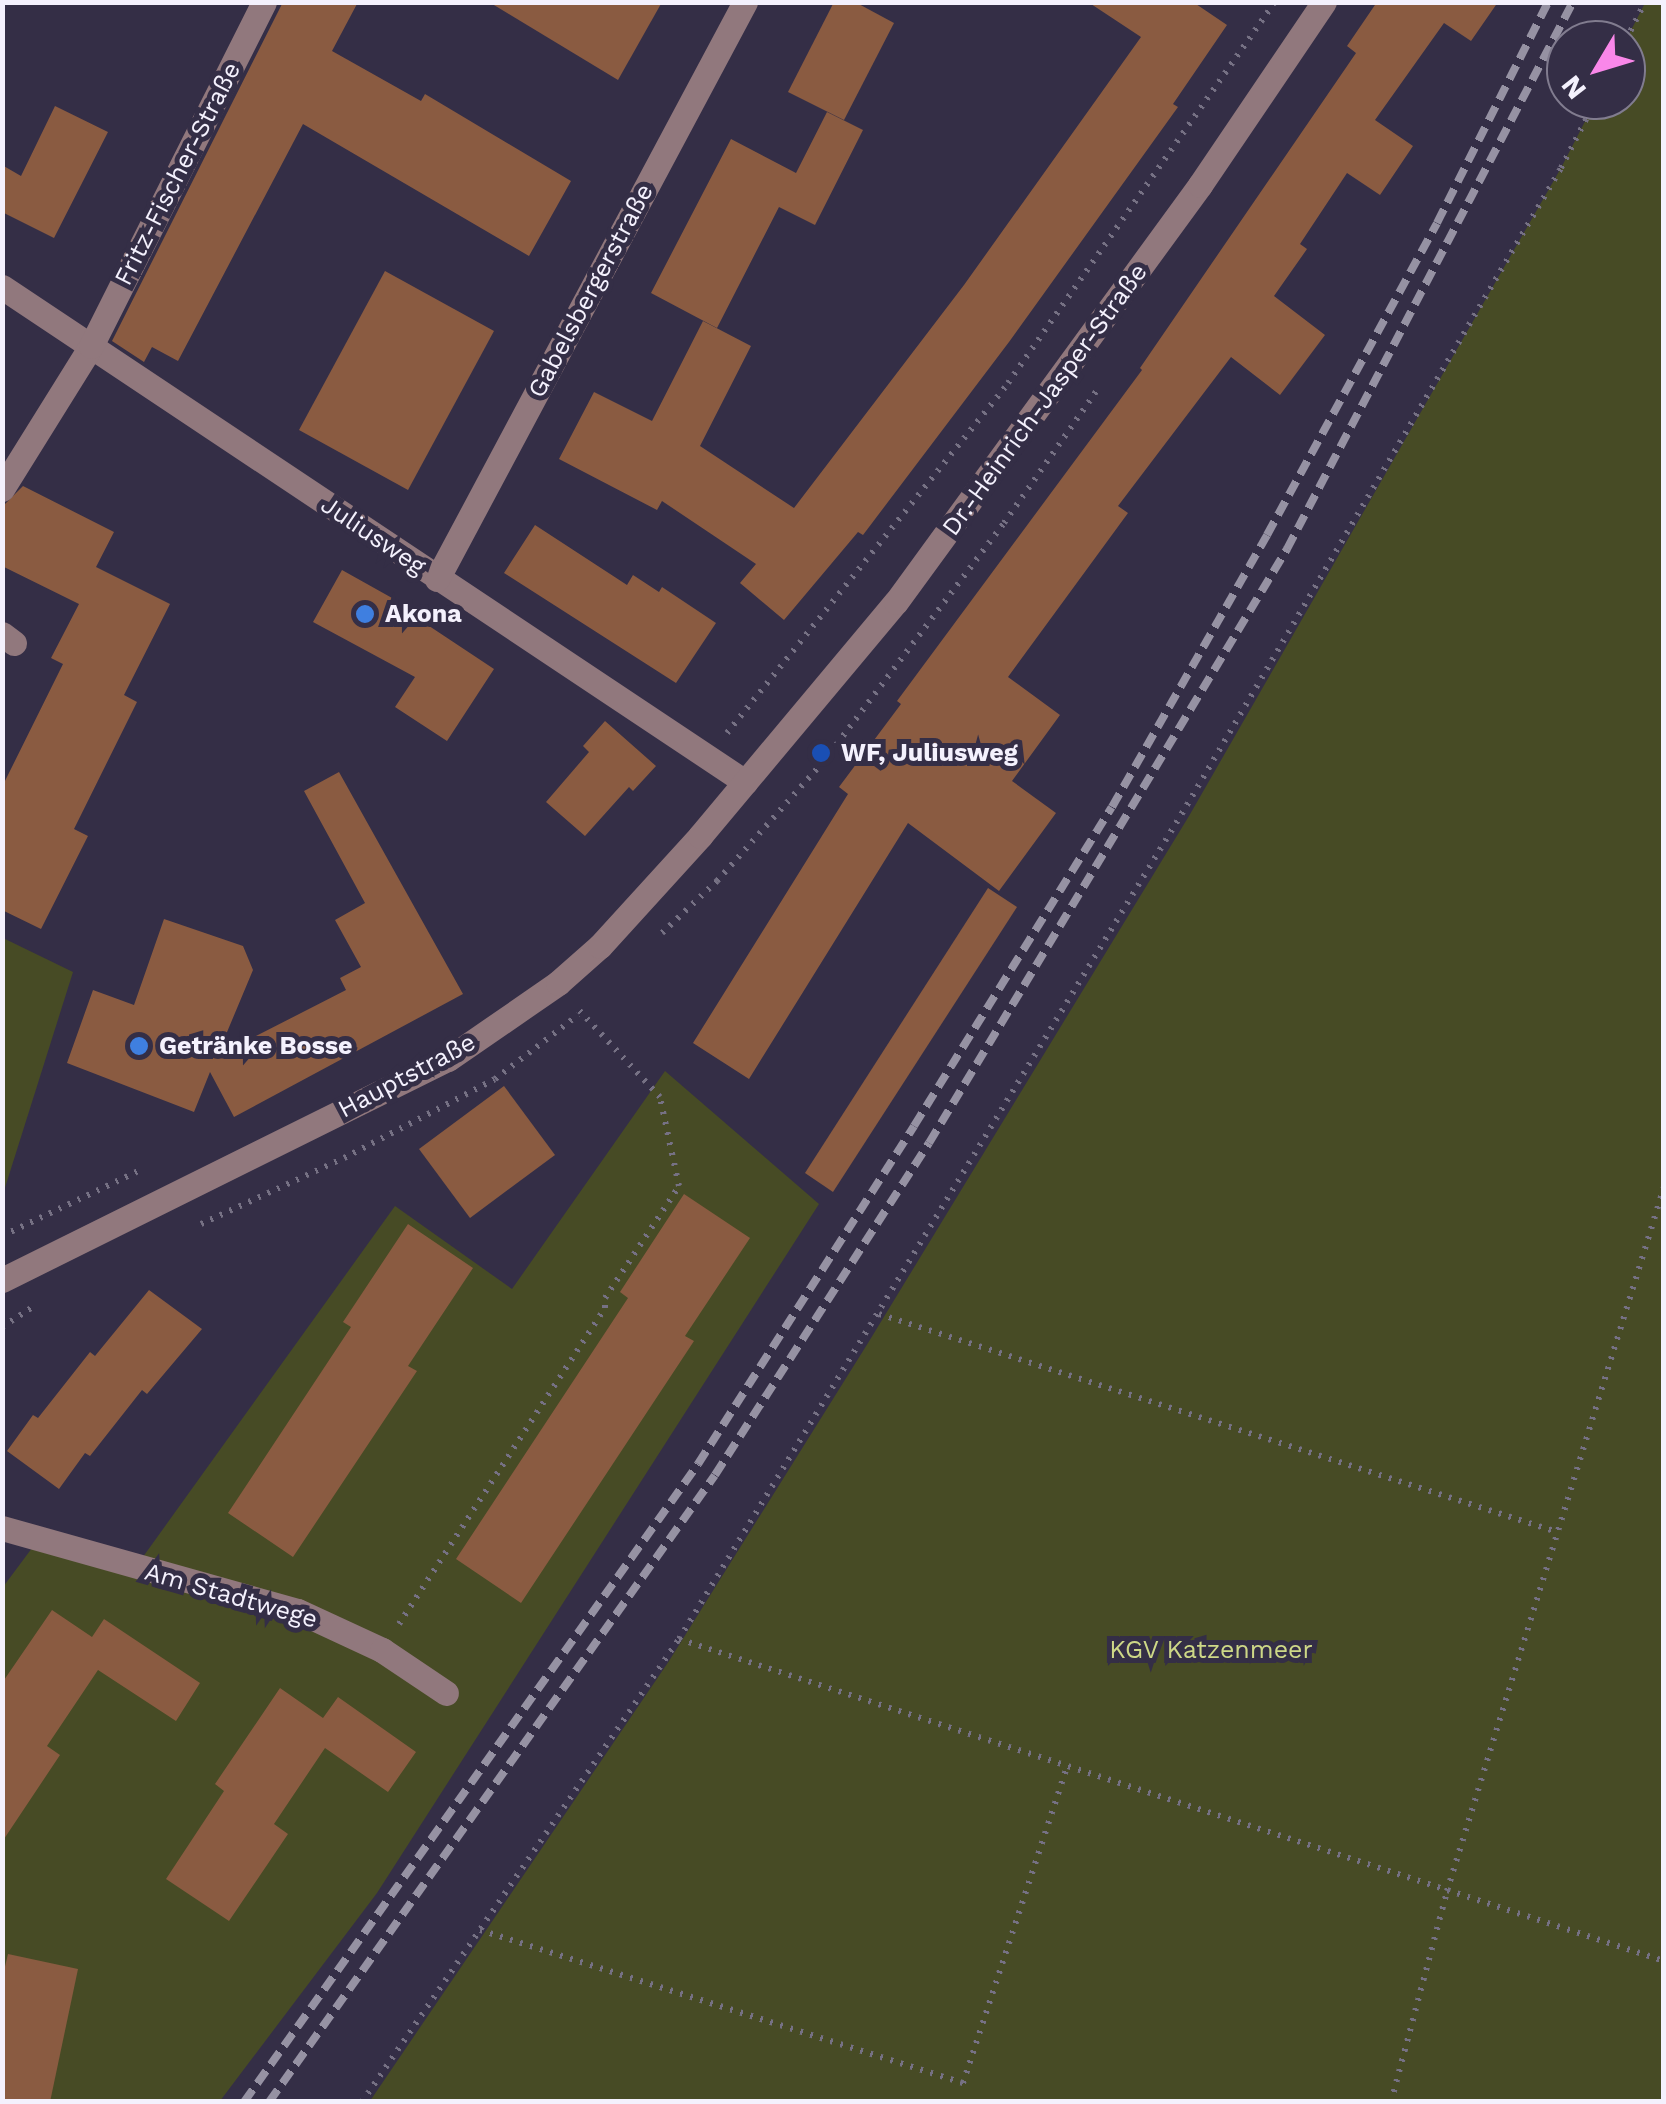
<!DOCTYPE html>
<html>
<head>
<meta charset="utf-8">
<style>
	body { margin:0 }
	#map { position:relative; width:1666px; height:2104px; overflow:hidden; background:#342e46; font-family:"Work Sans",sans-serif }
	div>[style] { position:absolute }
	.green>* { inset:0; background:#474b25 }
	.building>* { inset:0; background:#8a5b41 }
	.path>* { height:6px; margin-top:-3px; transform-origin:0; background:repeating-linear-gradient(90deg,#767184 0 2.5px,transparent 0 10.5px) }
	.minor>* { height:25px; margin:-12.5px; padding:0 12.5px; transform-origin:12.5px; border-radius:12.5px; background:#91787d }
	.rail>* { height:8px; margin-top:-4px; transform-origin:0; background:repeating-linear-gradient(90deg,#9692a3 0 15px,transparent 0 23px) }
	.dots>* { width:28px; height:28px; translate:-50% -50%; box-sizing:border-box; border:5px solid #342e46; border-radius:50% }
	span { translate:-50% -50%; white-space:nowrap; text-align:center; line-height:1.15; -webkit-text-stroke:10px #342e46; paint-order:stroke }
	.street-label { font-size:25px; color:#f4f1fd }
	.poi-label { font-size:25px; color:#f4f1fd; font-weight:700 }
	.left { translate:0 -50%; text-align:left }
	.park-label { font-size:25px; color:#ced887 }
	.frame { position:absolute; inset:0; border:5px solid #f4f1fd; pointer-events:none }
	.north { position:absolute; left:1546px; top:20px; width:100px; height:100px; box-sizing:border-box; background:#342e46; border:2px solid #817c8f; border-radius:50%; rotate:232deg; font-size:28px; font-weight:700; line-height:40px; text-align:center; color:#f4f1fd }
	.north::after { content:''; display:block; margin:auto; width:35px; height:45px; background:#f987e9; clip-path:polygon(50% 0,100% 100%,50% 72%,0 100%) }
</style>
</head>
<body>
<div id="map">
	<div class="green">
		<i style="clip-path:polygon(1645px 3px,1664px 3px,1663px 2101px,370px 2101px,669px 1661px,868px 1343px,1189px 816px,1561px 168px,1596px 100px,1626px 100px,1626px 40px)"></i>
		<i style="clip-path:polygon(3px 938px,73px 972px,3px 1194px)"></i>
		<i style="clip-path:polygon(665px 1071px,819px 1204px,377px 1893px,220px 2101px,3px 2102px,3px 1587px,38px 1540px,135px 1568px,395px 1206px,512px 1289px)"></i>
	</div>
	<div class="building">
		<i style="clip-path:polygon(283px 2px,358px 2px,332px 51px,421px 101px,425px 94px,571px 181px,529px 256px,303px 124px,178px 361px,152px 347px,144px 362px,112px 341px)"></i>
		<i style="clip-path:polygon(489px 2px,662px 2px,618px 80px)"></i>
		<i style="clip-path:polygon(834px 2px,855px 2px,894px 23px,844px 120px,788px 92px)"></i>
		<i style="clip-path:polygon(1088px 2px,1193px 2px,1227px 25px,1173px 104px,1178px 107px,1009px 342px,863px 535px,858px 532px,784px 620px,740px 583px,756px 564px,662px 501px,657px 510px,559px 459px,594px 392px,652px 421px,703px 321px,751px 346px,700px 446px,794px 508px,964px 285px,1141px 37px)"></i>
		<i style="clip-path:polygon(1377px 2px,1498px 2px,1471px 41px,1444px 23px,1375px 120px,1413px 146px,1380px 195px,1347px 173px,1300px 244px,1307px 249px,1274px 296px,1325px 335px,1280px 395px,1231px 357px,1118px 506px,1128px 513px,1008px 677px,1060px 715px,1012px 781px,1056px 813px,999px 891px,908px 823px,749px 1079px,693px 1043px,848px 794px,839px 787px,901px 704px,897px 701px,1142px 370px,1140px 368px,1356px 53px,1347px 46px)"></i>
		<i style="clip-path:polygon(55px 106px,108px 132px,54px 238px,2px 212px,2px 165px,21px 176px)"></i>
		<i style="clip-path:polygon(827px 112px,863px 130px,815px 225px,779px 207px,717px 328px,651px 293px,731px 139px,796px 173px)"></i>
		<i style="clip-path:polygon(385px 271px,494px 331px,408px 490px,299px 430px)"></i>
		<i style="clip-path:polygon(23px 486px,114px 532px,96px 567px,170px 604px,124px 695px,137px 702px,74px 829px,88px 836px,41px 929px,2px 910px,2px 787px,63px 664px,51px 658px,79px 604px,2px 566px,2px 507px)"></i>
		<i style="clip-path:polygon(535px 525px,627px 585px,633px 575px,659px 592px,662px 587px,716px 623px,676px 683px,504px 573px)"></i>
		<i style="clip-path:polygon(342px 570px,401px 603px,399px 606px,494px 669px,447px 741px,395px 707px,415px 677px,313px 622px)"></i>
		<i style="clip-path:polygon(605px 721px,656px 766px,633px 791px,629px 787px,585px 836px,546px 802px,589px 752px,583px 746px)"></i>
		<i style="clip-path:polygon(339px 772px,463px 994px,234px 1117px,210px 1072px,194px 1112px,67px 1063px,93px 990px,134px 1005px,164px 919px,243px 946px,253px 970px,217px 1056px,346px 990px,340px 978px,361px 967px,335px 920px,365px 903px,304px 791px)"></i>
		<i style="clip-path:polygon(988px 888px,1017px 907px,833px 1192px,805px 1173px)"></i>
		<i style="clip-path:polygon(504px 1086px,555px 1155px,470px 1218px,419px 1149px)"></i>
		<i style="clip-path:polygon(684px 1194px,750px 1238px,685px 1336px,694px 1341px,521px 1603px,456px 1559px,628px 1298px,620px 1292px)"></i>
		<i style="clip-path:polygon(408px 1224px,473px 1268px,408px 1366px,417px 1371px,293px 1557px,228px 1513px,351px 1327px,343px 1322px)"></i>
		<i style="clip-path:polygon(149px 1290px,202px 1329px,147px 1394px,142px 1390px,90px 1456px,85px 1453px,59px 1489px,7px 1451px,33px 1415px,38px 1418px,90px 1352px,95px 1356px)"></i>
		<i style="clip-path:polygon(52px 1610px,92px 1637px,104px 1619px,200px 1683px,176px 1721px,98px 1670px,47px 1746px,60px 1755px,2px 1842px,2px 1683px)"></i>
		<i style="clip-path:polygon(280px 1688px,323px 1718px,338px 1697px,416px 1752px,388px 1792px,325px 1748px,274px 1824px,288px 1834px,229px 1921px,166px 1879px,224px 1791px,215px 1784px)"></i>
		<i style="clip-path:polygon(8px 1954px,78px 1969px,50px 2102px,2px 2102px,2px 1979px)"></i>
	</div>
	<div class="path">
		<i style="left:1626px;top:40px;width:42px;rotate:-63.4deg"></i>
		<i style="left:727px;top:733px;width:449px;rotate:-51.2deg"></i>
		<i style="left:1008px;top:383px;width:465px;rotate:-55deg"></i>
		<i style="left:662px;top:933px;width:76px;rotate:-43.4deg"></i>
		<i style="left:717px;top:881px;width:161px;rotate:-48.3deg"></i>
		<i style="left:824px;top:761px;width:298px;rotate:-52.9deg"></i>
		<i style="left:1004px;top:523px;width:167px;rotate:-55deg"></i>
		<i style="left:201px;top:1224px;width:157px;rotate:-24.8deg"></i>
		<i style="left:344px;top:1158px;width:170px;rotate:-27.6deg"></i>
		<i style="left:495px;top:1079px;width:105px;rotate:-37.6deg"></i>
		<i style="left:2px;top:1236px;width:151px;rotate:-25.5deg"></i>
		<i style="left:879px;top:1314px;width:712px;rotate:17.82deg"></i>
		<i style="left:2px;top:1327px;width:37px;rotate:-33deg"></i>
		<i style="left:399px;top:1624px;width:377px;rotate:-56.9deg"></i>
		<i style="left:605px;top:1308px;width:10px;rotate:-90deg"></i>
		<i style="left:605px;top:1298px;width:134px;rotate:-56.5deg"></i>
		<i style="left:679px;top:1186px;width:91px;rotate:-102.1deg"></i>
		<i style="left:660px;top:1097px;width:120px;rotate:-133deg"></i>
		<i style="left:679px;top:1639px;width:1036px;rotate:18.1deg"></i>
		<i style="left:480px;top:1930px;width:507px;rotate:17.58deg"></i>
		<i style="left:963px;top:2083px;width:334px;rotate:-71.8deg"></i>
		<i style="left:362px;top:2102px;width:561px;rotate:-55.6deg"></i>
		<i style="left:679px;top:1639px;width:977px;rotate:-58.65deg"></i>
		<i style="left:1187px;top:805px;width:739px;rotate:-59.58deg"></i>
		<i style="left:1561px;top:168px;width:76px;rotate:-62.8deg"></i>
		<i style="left:1391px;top:2102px;width:218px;rotate:-75.1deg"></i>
		<i style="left:1447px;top:1891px;width:737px;rotate:-72.87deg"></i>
	</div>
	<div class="minor">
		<i style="left:2px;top:287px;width:893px;rotate:33.67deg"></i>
		<i style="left:2px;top:489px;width:168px;rotate:-58.1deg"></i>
		<i style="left:91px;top:346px;width:385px;rotate:-63.3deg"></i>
		<i style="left:437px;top:579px;width:654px;rotate:-61.91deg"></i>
		<i style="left:2px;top:634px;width:15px;rotate:37deg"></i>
		<i style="left:2px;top:1280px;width:498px;rotate:-26.4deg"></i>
		<i style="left:448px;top:1059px;width:134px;rotate:-34.6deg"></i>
		<i style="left:558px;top:983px;width:56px;rotate:-41.4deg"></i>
		<i style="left:600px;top:946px;width:149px;rotate:-47.7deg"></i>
		<i style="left:700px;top:836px;width:305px;rotate:-50.1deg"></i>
		<i style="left:896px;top:602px;width:516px;rotate:-53.91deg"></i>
		<i style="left:1200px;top:185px;width:221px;rotate:-55.9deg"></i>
		<i style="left:2px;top:1528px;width:307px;rotate:15.7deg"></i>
		<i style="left:298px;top:1611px;width:93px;rotate:24.9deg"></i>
		<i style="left:382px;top:1650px;width:77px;rotate:33.9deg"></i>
	</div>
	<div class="rail">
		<i style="left:244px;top:2102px;width:783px;rotate:-54.56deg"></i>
		<i style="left:698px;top:1464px;width:401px;rotate:-57.4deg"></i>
		<i style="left:914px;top:1126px;width:375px;rotate:-58.2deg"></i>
		<i style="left:1112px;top:807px;width:313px;rotate:-60.3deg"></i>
		<i style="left:1267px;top:535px;width:355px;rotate:-61.4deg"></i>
		<i style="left:1437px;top:223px;width:247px;rotate:-63.3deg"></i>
		<i style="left:269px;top:2102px;width:769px;rotate:-54.57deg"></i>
		<i style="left:715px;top:1475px;width:395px;rotate:-57.2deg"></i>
		<i style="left:929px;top:1143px;width:694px;rotate:-58.92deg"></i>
		<i style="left:1287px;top:549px;width:617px;rotate:-62.4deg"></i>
	</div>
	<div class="dots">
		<i style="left:365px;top:614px;background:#3f7fe0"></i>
		<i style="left:821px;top:753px;background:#1a4fb4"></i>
		<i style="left:139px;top:1046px;background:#3f7fe0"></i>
	</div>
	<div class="street-label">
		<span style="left:178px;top:174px;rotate:-63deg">Fritz-Fischer-Straße</span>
		<span style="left:591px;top:291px;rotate:-62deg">Gabelsbergerstraße</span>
		<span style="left:1045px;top:400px;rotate:-54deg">Dr.-Heinrich-Jasper-Straße</span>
		<span style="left:373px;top:536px;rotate:34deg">Juliusweg</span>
		<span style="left:407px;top:1076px;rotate:-28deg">Hauptstraße</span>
		<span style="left:231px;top:1596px;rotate:16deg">Am Stadtwege</span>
	</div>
	<div class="poi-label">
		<span class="left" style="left:385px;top:614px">Akona</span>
		<span class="left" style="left:841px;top:753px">WF, Juliusweg</span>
		<span class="left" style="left:159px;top:1046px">Getränke Bosse</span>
	</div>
	<div class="park-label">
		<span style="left:1211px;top:1650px">KGV Katzenmeer</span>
	</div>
	<div class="frame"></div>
	<div class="north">N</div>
</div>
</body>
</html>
